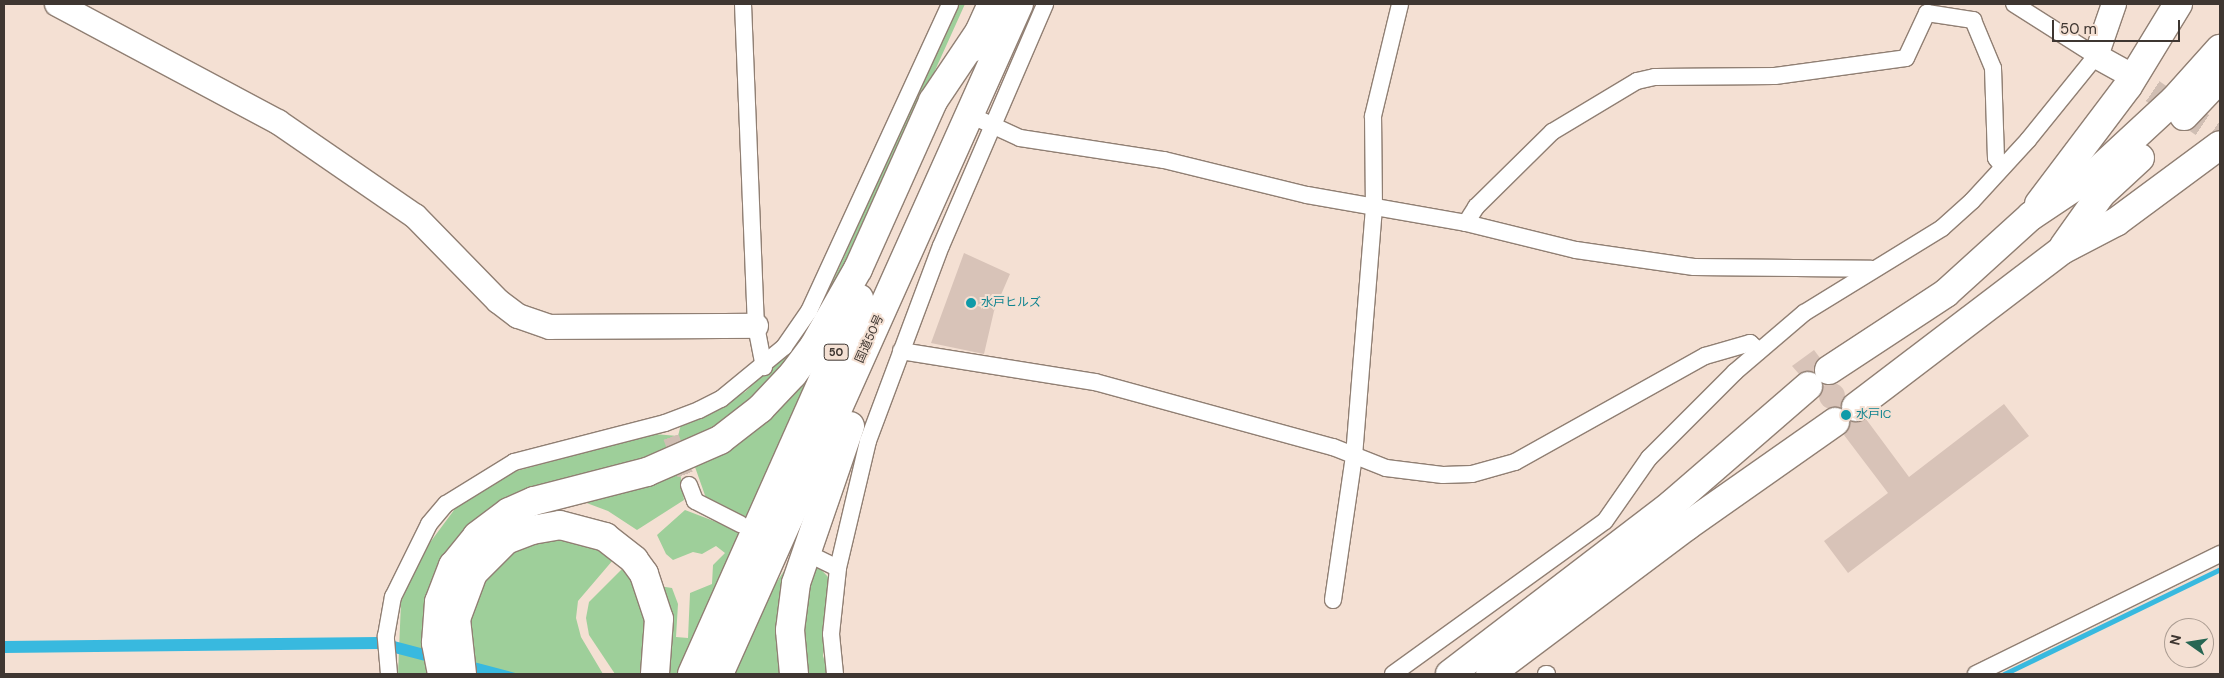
<!DOCTYPE html>
<html>
<head>
<meta charset="utf-8">
<style>
	body { margin:0 }
	#map { position:relative; width:2224px; height:678px; overflow:hidden; background:#f4e0d3; font-family:"DM Sans","Noto Sans JP",sans-serif }
	div>[style] { position:absolute }
	.green>* { inset:0; background:#9ecf9a }
	.water>* { inset:0; background:#38b9df }
	.stream>* { height:5px; margin:-2.5px; padding:0 2.5px; transform-origin:2.5px; border-radius:2.5px; background:#38b9df }
	.building>* { inset:0; background:#d8c3b8 }
	.round { border-radius:50% }
	.street-tunnel>* { height:16px; margin-top:-8px; transform-origin:0; background:repeating-linear-gradient(90deg,#d0beb3 0 16px,transparent 0 24px) }
	.secondary-tunnel>* { height:24px; margin-top:-12px; transform-origin:0; background:repeating-linear-gradient(90deg,#d0beb3 0 24px,transparent 0 36px) }
	.roads { filter:drop-shadow(1px 0 #907f73) drop-shadow(-1px 0 #907f73) drop-shadow(0 1px #907f73) drop-shadow(0 -1px #907f73) }
	.street>* { height:16px; margin:-8px; padding:0 8px; transform-origin:8px; border-radius:8px; background:#fff }
	.secondary>* { height:24px; margin:-12px; padding:0 12px; transform-origin:12px; border-radius:12px; background:#fff }
	.highway>* { height:28px; margin:-14px; padding:0 14px; transform-origin:14px; border-radius:14px; background:#fff }
	.dots>* { width:14px; height:14px; translate:-50% -50%; box-sizing:border-box; border:2px solid #f4e0d3; border-radius:50% }
	span { translate:-50% -50%; white-space:nowrap; text-align:center; line-height:1.15; -webkit-text-stroke:4px #f4e0d3; paint-order:stroke }
	.shield-label span { padding:1px 4px; background:#f4e0d3; border:1px solid; border-radius:4px; -webkit-text-stroke-width:0 }
	.shield-label { font-size:11px; color:#3e3631; font-weight:700 }
	.culture-label { font-size:12px; color:#0d838f }
	.left { translate:0 -50%; text-align:left }
	.street-label { font-size:12px; color:#3e3631 }
	.frame { position:absolute; inset:0; border:5px solid #3e3631; pointer-events:none }
	.north { position:absolute; left:2164px; top:618px; width:50px; height:50px; box-sizing:border-box; background:#f4e0d3; border:1px solid #ab9c92; border-radius:50%; rotate:283deg; font-size:14px; font-weight:700; line-height:20px; text-align:center; color:#3e3631 }
	.north::after { content:''; display:block; margin:auto; width:18px; height:22px; background:#276653; clip-path:polygon(50% 0,100% 100%,50% 72%,0 100%) }
	.scale { position:absolute; left:2052px; top:20px; width:128px; height:22px; box-sizing:border-box; border:2px solid #3e3631; border-top:0; padding-left:6px; font-size:15px; line-height:18px; white-space:nowrap; color:#3e3631; -webkit-text-stroke:4px #f4e0d3; paint-order:stroke }
</style>
</head>
<body>
<div id="map">
	<div class="green">
		<i style="clip-path:polygon(958px 4px,965px 4px,863px 230px,815px 324px,786px 368px,711px 434px,468px 531px,433px 577px,426px 613px,430px 674px,398px 674px,401px 602px,420px 556px,463px 498px,509px 473px,654px 434px,678px 436px,681px 424px,745px 392px,796px 344px,835px 277px)"></i>
		<i style="clip-path:polygon(817px 353px,807px 388px,745px 518px,707px 501px,695px 467px,728px 447px)"></i>
		<i style="clip-path:polygon(680px 472px,684px 500px,637px 530px,608px 511px,576px 499px)"></i>
		<i style="clip-path:polygon(685px 510px,740px 531px,677px 674px,666px 674px,659px 586px,672px 588px,678px 604px,676px 637px,688px 638px,690px 593px,712px 584px,713px 565px,725px 553px,716px 546px,702px 554px,693px 552px,673px 560px,666px 554px,657px 535px)"></i>
		<i style="clip-path:polygon(551px 539px,574px 539px,599px 549px,613px 560px,578px 601px,576px 618px,581px 637px,603px 674px,474px 674px,469px 620px,487px 575px,504px 556px,529px 543px)"></i>
		<i style="clip-path:polygon(792px 559px,783px 674px,735px 674px,774px 586px)"></i>
		<i style="clip-path:polygon(814px 562px,829px 578px,823px 656px,829px 674px,803px 674px,804px 596px)"></i>
		<i style="clip-path:polygon(624px 567px,644px 608px,644px 674px,615px 674px,589px 635px,586px 618px,589px 602px)"></i>
	</div>
	<div class="water">
		<i style="clip-path:polygon(379px 637px,519px 674px,475px 674px,379px 649px,4px 653px,4px 641px)"></i>
	</div>
	<div class="stream">
		<i style="left:2004px;top:674px;width:240px;rotate:-25.9deg"></i>
	</div>
	<div class="building">
		<i style="clip-path:polygon(964px 253px,1010px 274px,994px 311px,984px 354px,931px 343px)"></i>
		<i style="clip-path:polygon(1814px 350px,1820px 358px,1814px 371px,1799px 374px,1792px 366px)"></i>
		<i class="round" style="left:1819px;top:383px;width:26px;height:26px"></i>
		<i style="clip-path:polygon(2004px 404px,2029px 436px,1848px 573px,1824px 541px,1888px 493px,1844px 435px,1850px 422px,1866px 419px,1909px 477px)"></i>
	</div>
	<div class="street-tunnel">
		<i style="left:671px;top:437px;width:51px;rotate:69.4deg"></i>
	</div>
	<div class="secondary-tunnel">
		<i style="left:2123px;top:71px;width:117px;rotate:34.2deg"></i>
	</div>
	<div class="roads">
		<div class="street">
			<i style="left:743px;top:4px;width:322px;rotate:87.7deg"></i>
			<i style="left:756px;top:326px;width:42px;rotate:79deg"></i>
			<i style="left:970px;top:115px;width:55px;rotate:24.7deg"></i>
			<i style="left:1020px;top:138px;width:146px;rotate:8.7deg"></i>
			<i style="left:1164px;top:160px;width:147px;rotate:13.8deg"></i>
			<i style="left:1307px;top:195px;width:161px;rotate:10deg"></i>
			<i style="left:1466px;top:223px;width:113px;rotate:13.8deg"></i>
			<i style="left:1576px;top:250px;width:119px;rotate:8.2deg"></i>
			<i style="left:1694px;top:267px;width:177px;rotate:0.6deg"></i>
			<i style="left:1466px;top:223px;width:19px;rotate:-58deg"></i>
			<i style="left:1476px;top:207px;width:107px;rotate:-44.6deg"></i>
			<i style="left:1552px;top:132px;width:99px;rotate:-31deg"></i>
			<i style="left:1637px;top:81px;width:18px;rotate:-13deg"></i>
			<i style="left:1655px;top:77px;width:120px;rotate:-0.5deg"></i>
			<i style="left:1775px;top:76px;width:132px;rotate:-7.8deg"></i>
			<i style="left:1906px;top:58px;width:50px;rotate:-65deg"></i>
			<i style="left:1927px;top:13px;width:47px;rotate:8.7deg"></i>
			<i style="left:1973px;top:20px;width:52px;rotate:67.4deg"></i>
			<i style="left:1993px;top:68px;width:90px;rotate:88.1deg"></i>
			<i style="left:1996px;top:158px;width:11px;rotate:52deg"></i>
			<i style="left:901px;top:351px;width:196px;rotate:9.1deg"></i>
			<i style="left:1095px;top:382px;width:247px;rotate:15.3deg"></i>
			<i style="left:1333px;top:447px;width:57px;rotate:21.6deg"></i>
			<i style="left:1386px;top:468px;width:57px;rotate:7deg"></i>
			<i style="left:1443px;top:475px;width:29px;rotate:-2deg"></i>
			<i style="left:1472px;top:474px;width:45px;rotate:-15.6deg"></i>
			<i style="left:1515px;top:462px;width:218px;rotate:-29.2deg"></i>
			<i style="left:1705px;top:356px;width:47px;rotate:-16.1deg"></i>
			<i style="left:1750px;top:343px;width:12px;rotate:42deg"></i>
			<i style="left:689px;top:485px;width:17px;rotate:69deg"></i>
			<i style="left:695px;top:501px;width:51px;rotate:27.1deg"></i>
			<i style="left:815px;top:557px;width:25px;rotate:26deg"></i>
			<i style="left:1333px;top:600px;width:146px;rotate:-81.7deg"></i>
			<i style="left:1354px;top:456px;width:248px;rotate:-85.4deg"></i>
			<i style="left:1374px;top:209px;width:93px;rotate:-90.6deg"></i>
			<i style="left:1373px;top:116px;width:115px;rotate:-76.4deg"></i>
			<i style="left:389px;top:674px;width:38px;rotate:-95deg"></i>
			<i style="left:386px;top:636px;width:40px;rotate:-80deg"></i>
			<i style="left:393px;top:597px;width:81px;rotate:-63.7deg"></i>
			<i style="left:429px;top:524px;width:26px;rotate:-50deg"></i>
			<i style="left:446px;top:504px;width:80px;rotate:-31.7deg"></i>
			<i style="left:514px;top:462px;width:156px;rotate:-14.5deg"></i>
			<i style="left:665px;top:423px;width:36px;rotate:-21deg"></i>
			<i style="left:699px;top:410px;width:25px;rotate:-27deg"></i>
			<i style="left:721px;top:399px;width:82px;rotate:-39.5deg"></i>
			<i style="left:784px;top:347px;width:44px;rotate:-55.2deg"></i>
			<i style="left:809px;top:311px;width:338px;rotate:-65.3deg"></i>
			<i style="left:835px;top:674px;width:40px;rotate:-95.7deg"></i>
			<i style="left:831px;top:634px;width:66px;rotate:-83.9deg"></i>
			<i style="left:838px;top:568px;width:130px;rotate:-76.7deg"></i>
			<i style="left:868px;top:441px;width:208px;rotate:-69.5deg"></i>
			<i style="left:941px;top:246px;width:263px;rotate:-66.7deg"></i>
			<i style="left:1393px;top:674px;width:261px;rotate:-35.8deg"></i>
			<i style="left:1605px;top:521px;width:77px;rotate:-55.1deg"></i>
			<i style="left:1649px;top:458px;width:122px;rotate:-45deg"></i>
			<i style="left:1735px;top:372px;width:91px;rotate:-40.5deg"></i>
			<i style="left:1804px;top:313px;width:162px;rotate:-31.6deg"></i>
			<i style="left:1942px;top:228px;width:40px;rotate:-42deg"></i>
			<i style="left:1972px;top:201px;width:83px;rotate:-47.4deg"></i>
			<i style="left:2028px;top:140px;width:108px;rotate:-51deg"></i>
			<i style="left:2096px;top:56px;width:97px;rotate:-147.6deg"></i>
			<i style="left:1546px;top:674px;width:1px"></i>
			<i style="left:1976px;top:674px;width:272px;rotate:-26.2deg"></i>
		</div>
		<div class="secondary">
			<i style="left:57px;top:4px;width:251px;rotate:28.1deg"></i>
			<i style="left:278px;top:122px;width:166px;rotate:34.5deg"></i>
			<i style="left:415px;top:216px;width:119px;rotate:45.7deg"></i>
			<i style="left:498px;top:301px;width:25px;rotate:37deg"></i>
			<i style="left:518px;top:316px;width:34px;rotate:19deg"></i>
			<i style="left:550px;top:327px;width:206px;rotate:-0.3deg"></i>
			<i style="left:2114px;top:4px;width:55px;rotate:109.1deg"></i>
			<i style="left:2096px;top:56px;width:31px;rotate:29deg"></i>
		</div>
		<div class="highway">
			<i style="left:972px;top:48px;width:48px;rotate:-65.6deg"></i>
			<i style="left:2184px;top:116px;width:52px;rotate:-46.5deg"></i>
			<i style="left:2039px;top:204px;width:148px;rotate:-53deg"></i>
			<i style="left:2128px;top:86px;width:96px;rotate:-58.6deg"></i>
			<i style="left:2064px;top:246px;width:64px;rotate:-54.6deg"></i>
			<i style="left:2101px;top:194px;width:53px;rotate:-42.7deg"></i>
			<i style="left:1829px;top:370px;width:140px;rotate:-33.3deg"></i>
			<i style="left:1946px;top:293px;width:115px;rotate:-42.2deg"></i>
			<i style="left:2031px;top:216px;width:76px;rotate:-33.7deg"></i>
			<i style="left:2094px;top:174px;width:109px;rotate:-42.8deg"></i>
			<i style="left:2174px;top:100px;width:69px;rotate:-48deg"></i>
			<i style="left:1856px;top:407px;width:259px;rotate:-37.3deg"></i>
			<i style="left:2062px;top:250px;width:61px;rotate:-27.4deg"></i>
			<i style="left:2116px;top:222px;width:129px;rotate:-36.5deg"></i>
			<i style="left:442px;top:674px;width:32px;rotate:-101deg"></i>
			<i style="left:436px;top:643px;width:41px;rotate:-85.8deg"></i>
			<i style="left:439px;top:602px;width:39px;rotate:-69deg"></i>
			<i style="left:453px;top:566px;width:38px;rotate:-51deg"></i>
			<i style="left:477px;top:536px;width:40px;rotate:-37deg"></i>
			<i style="left:509px;top:512px;width:27px;rotate:-24deg"></i>
			<i style="left:534px;top:501px;width:117px;rotate:-14.4deg"></i>
			<i style="left:647px;top:472px;width:80px;rotate:-23.7deg"></i>
			<i style="left:720px;top:440px;width:51px;rotate:-37.8deg"></i>
			<i style="left:760px;top:409px;width:48px;rotate:-46.7deg"></i>
			<i style="left:793px;top:374px;width:35px;rotate:-53deg"></i>
			<i style="left:814px;top:346px;width:89px;rotate:-60.3deg"></i>
			<i style="left:858px;top:269px;width:184px;rotate:-65.9deg"></i>
			<i style="left:933px;top:101px;width:84px;rotate:-56.1deg"></i>
			<i style="left:462px;top:674px;width:55px;rotate:-96.2deg"></i>
			<i style="left:456px;top:619px;width:49px;rotate:-69.7deg"></i>
			<i style="left:473px;top:573px;width:47px;rotate:-45deg"></i>
			<i style="left:506px;top:540px;width:28px;rotate:-21deg"></i>
			<i style="left:532px;top:530px;width:28px;rotate:-10deg"></i>
			<i style="left:560px;top:525px;width:47px;rotate:14.9deg"></i>
			<i style="left:605px;top:537px;width:37px;rotate:38deg"></i>
			<i style="left:634px;top:560px;width:17px;rotate:54deg"></i>
			<i style="left:644px;top:574px;width:47px;rotate:71.6deg"></i>
			<i style="left:659px;top:619px;width:55px;rotate:94.2deg"></i>
			<i style="left:692px;top:674px;width:411px;rotate:-66deg"></i>
			<i style="left:719px;top:674px;width:734px;rotate:-65.88deg"></i>
			<i style="left:794px;top:674px;width:44px;rotate:-95.2deg"></i>
			<i style="left:790px;top:630px;width:47px;rotate:-82.7deg"></i>
			<i style="left:796px;top:583px;width:166px;rotate:-71deg"></i>
			<i style="left:1450px;top:674px;width:280px;rotate:-37.4deg"></i>
			<i style="left:1672px;top:504px;width:180px;rotate:-40.9deg"></i>
			<i style="left:1490px;top:674px;width:246px;rotate:-36.9deg"></i>
			<i style="left:1687px;top:526px;width:181px;rotate:-35.1deg"></i>
		</div>
	</div>
	<div class="dots">
		<i style="left:971px;top:303px;background:#0f9aa8"></i>
		<i style="left:1846px;top:415px;background:#0f9aa8"></i>
	</div>
	<div class="shield-label">
		<span style="left:836px;top:352px">50</span>
	</div>
	<div class="culture-label">
		<span class="left" style="left:981px;top:303px">水戸ヒルズ</span>
		<span class="left" style="left:1856px;top:415px">水戸IC</span>
	</div>
	<div class="street-label">
		<span style="left:870px;top:339px;rotate:-66deg">国道50号</span>
	</div>
	<div class="frame"></div>
	<div class="north">N</div>
	<div class="scale">50 m</div>
</div>
</body>
</html>
